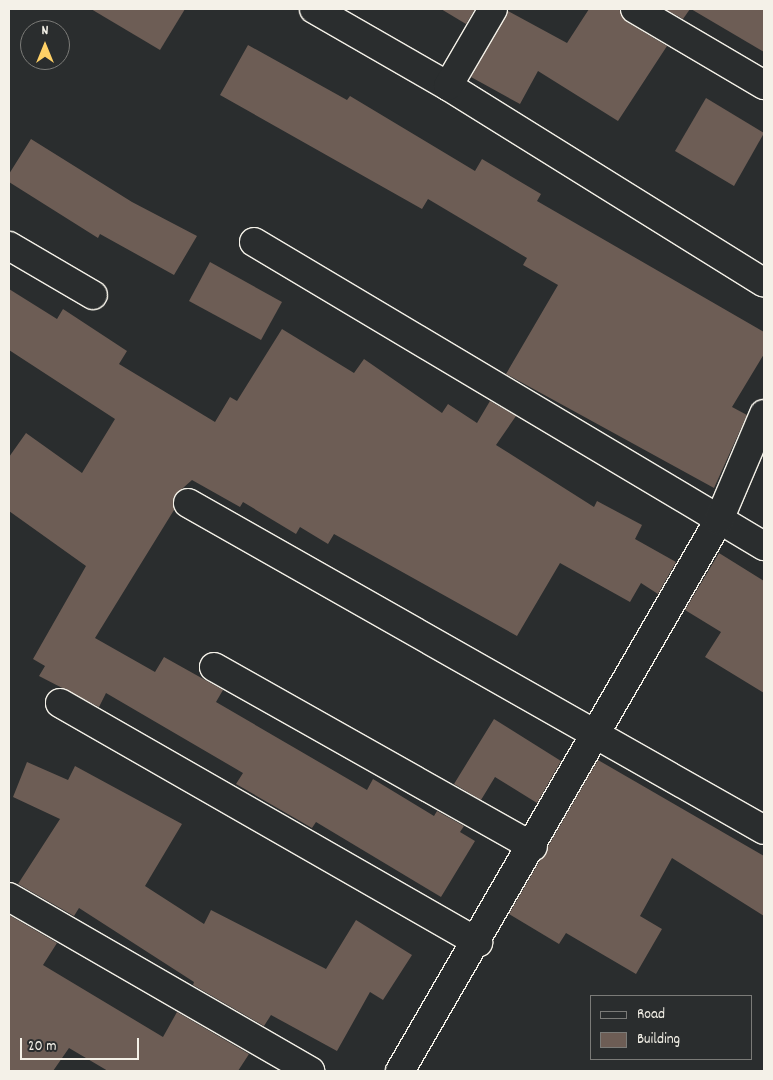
<!DOCTYPE html>
<html>
<head>
<meta charset="utf-8">
<style>
	body { margin:0 }
	#map { position:relative; width:773px; height:1080px; overflow:hidden; background:#2a2d2e; font-family:Dekko,sans-serif }
	div>[style] { position:absolute }
	.building>* { inset:0; background:#6d5d55 }
	.roads { filter:drop-shadow(1px 0 #f4f1e8) drop-shadow(-1px 0 #f4f1e8) drop-shadow(0 1px #f4f1e8) drop-shadow(0 -1px #f4f1e8) }
	.minor>* { height:28px; margin:-14px; padding:0 14px; transform-origin:14px; border-radius:14px; background:#2a2d2e }
	span { translate:-50% -50%; white-space:nowrap; text-align:center; line-height:1.15; -webkit-text-stroke:4.5px #2a2d2e; paint-order:stroke }
	.frame { position:absolute; inset:0; border:10px solid #f4f1e8; pointer-events:none }
	.legend { position:absolute; left:590px; top:995px; width:162px; height:65px; box-sizing:border-box; background:#2a2d2e; border:1px solid #7b7b78; margin:0; padding:6px 9px; list-style:none; font-size:15px; color:#f4f1e8 }
	.legend li { display:flex; align-items:center; gap:10px; height:25px }
	.legend b { width:25px; border:1px solid #7b7b78 }
	.north { position:absolute; left:20px; top:20px; width:50px; height:50px; box-sizing:border-box; background:#2a2d2e; border:1px solid #7b7b78; border-radius:50%; rotate:0deg; font-size:14px; font-weight:700; line-height:20px; text-align:center; color:#f4f1e8 }
	.north::after { content:''; display:block; margin:auto; width:18px; height:22px; background:#ffd166; clip-path:polygon(50% 0,100% 100%,50% 72%,0 100%) }
	.scale { position:absolute; left:20px; top:1038px; width:119px; height:22px; box-sizing:border-box; border:2px solid #f4f1e8; border-top:0; padding-left:6px; font-size:15px; line-height:18px; white-space:nowrap; color:#f4f1e8; -webkit-text-stroke:4px #2a2d2e; paint-order:stroke }
</style>
</head>
<body>
<div id="map">
	<div class="building">
		<i style="clip-path:polygon(91px 9px,185px 9px,160px 50px)"></i>
		<i style="clip-path:polygon(441px 9px,475px 9px,466px 24px)"></i>
		<i style="clip-path:polygon(589px 9px,619px 9px,627px 22px,667px 46px,618px 121px,538px 71px,520px 104px,471px 77px,508px 11px,567px 43px)"></i>
		<i style="clip-path:polygon(665px 9px,690px 9px,683px 19px)"></i>
		<i style="clip-path:polygon(691px 9px,764px 9px,764px 52px)"></i>
		<i style="clip-path:polygon(248px 45px,347px 100px,350px 96px,475px 171px,482px 159px,541px 194px,537px 201px,764px 332px,764px 354px,732px 407px,747px 415px,714px 488px,506px 374px,558px 285px,523px 265px,527px 258px,428px 199px,422px 209px,220px 95px)"></i>
		<i style="clip-path:polygon(706px 98px,764px 133px,734px 186px,675px 151px)"></i>
		<i style="clip-path:polygon(31px 139px,132px 202px,197px 236px,174px 275px,100px 234px,98px 238px,9px 182px,9px 174px)"></i>
		<i style="clip-path:polygon(210px 262px,282px 302px,261px 340px,189px 301px)"></i>
		<i style="clip-path:polygon(9px 289px,57px 319px,63px 309px,127px 351px,119px 364px,215px 422px,230px 397px,237px 401px,282px 329px,354px 373px,364px 359px,442px 413px,448px 404px,477px 423px,490px 401px,516px 416px,496px 445px,594px 507px,597px 501px,642px 525px,635px 539px,676px 562px,658px 594px,641px 583px,630px 602px,560px 563px,517px 636px,334px 534px,328px 544px,300px 527px,296px 534px,243px 502px,240px 507px,192px 480px,175px 495px,174px 510px,95px 638px,155px 672px,164px 657px,223px 690px,216px 702px,367px 790px,373px 779px,434px 816px,437px 811px,464px 826px,460px 832px,475px 841px,441px 897px,316px 822px,312px 828px,236px 784px,243px 773px,106px 693px,99px 707px,39px 676px,45px 666px,33px 659px,86px 566px,9px 511px,9px 457px,26px 433px,82px 473px,115px 419px,9px 350px)"></i>
		<i style="clip-path:polygon(719px 553px,764px 581px,764px 693px,705px 657px,721px 632px,685px 610px)"></i>
		<i style="clip-path:polygon(494px 719px,561px 761px,537px 803px,495px 777px,481px 800px,454px 784px)"></i>
		<i style="clip-path:polygon(598px 760px,764px 856px,764px 916px,672px 858px,640px 916px,662px 929px,636px 974px,566px 933px,559px 944px,509px 914px)"></i>
		<i style="clip-path:polygon(27px 762px,68px 780px,75px 766px,182px 824px,145px 886px,204px 924px,211px 910px,326px 969px,356px 920px,412px 955px,383px 1000px,370px 992px,337px 1051px,271px 1015px,264px 1026px,193px 985px,194px 982px,79px 908px,74px 916px,18px 884px,60px 819px,13px 797px)"></i>
		<i style="clip-path:polygon(9px 915px,57px 943px,43px 965px,163px 1037px,177px 1012px,249px 1054px,238px 1071px,108px 1071px,69px 1048px,53px 1071px,9px 1071px)"></i>
	</div>
	<div class="roads">
		<div class="minor">
			<i style="left:314px;top:9px;width:155px;rotate:29.9deg"></i>
			<i style="left:448px;top:86px;width:372px;rotate:31.9deg"></i>
			<i style="left:635px;top:9px;width:150px;rotate:30.5deg"></i>
			<i style="left:448px;top:86px;width:89px;rotate:-59.7deg"></i>
			<i style="left:254px;top:242px;width:594px;rotate:30.8deg"></i>
			<i style="left:9px;top:246px;width:97px;rotate:30.3deg"></i>
			<i style="left:188px;top:503px;width:662px;rotate:29.58deg"></i>
			<i style="left:214px;top:667px;width:366px;rotate:29.4deg"></i>
			<i style="left:60px;top:703px;width:482px;rotate:29.8deg"></i>
			<i style="left:9px;top:897px;width:348px;rotate:30deg"></i>
			<i style="left:400px;top:1071px;width:637px;rotate:-59.93deg"></i>
			<i style="left:719px;top:520px;width:115px;rotate:-67deg"></i>
		</div>
	</div>
	<div class="frame"></div>
	<ul class="legend">
	<li><b style="height:6px;background:#2a2d2e"></b>Road</li>
	<li><b style="height:14px;background:#6d5d55"></b>Building</li>
	</ul>
	<div class="north">N</div>
	<div class="scale">20 m</div>
</div>
</body>
</html>
